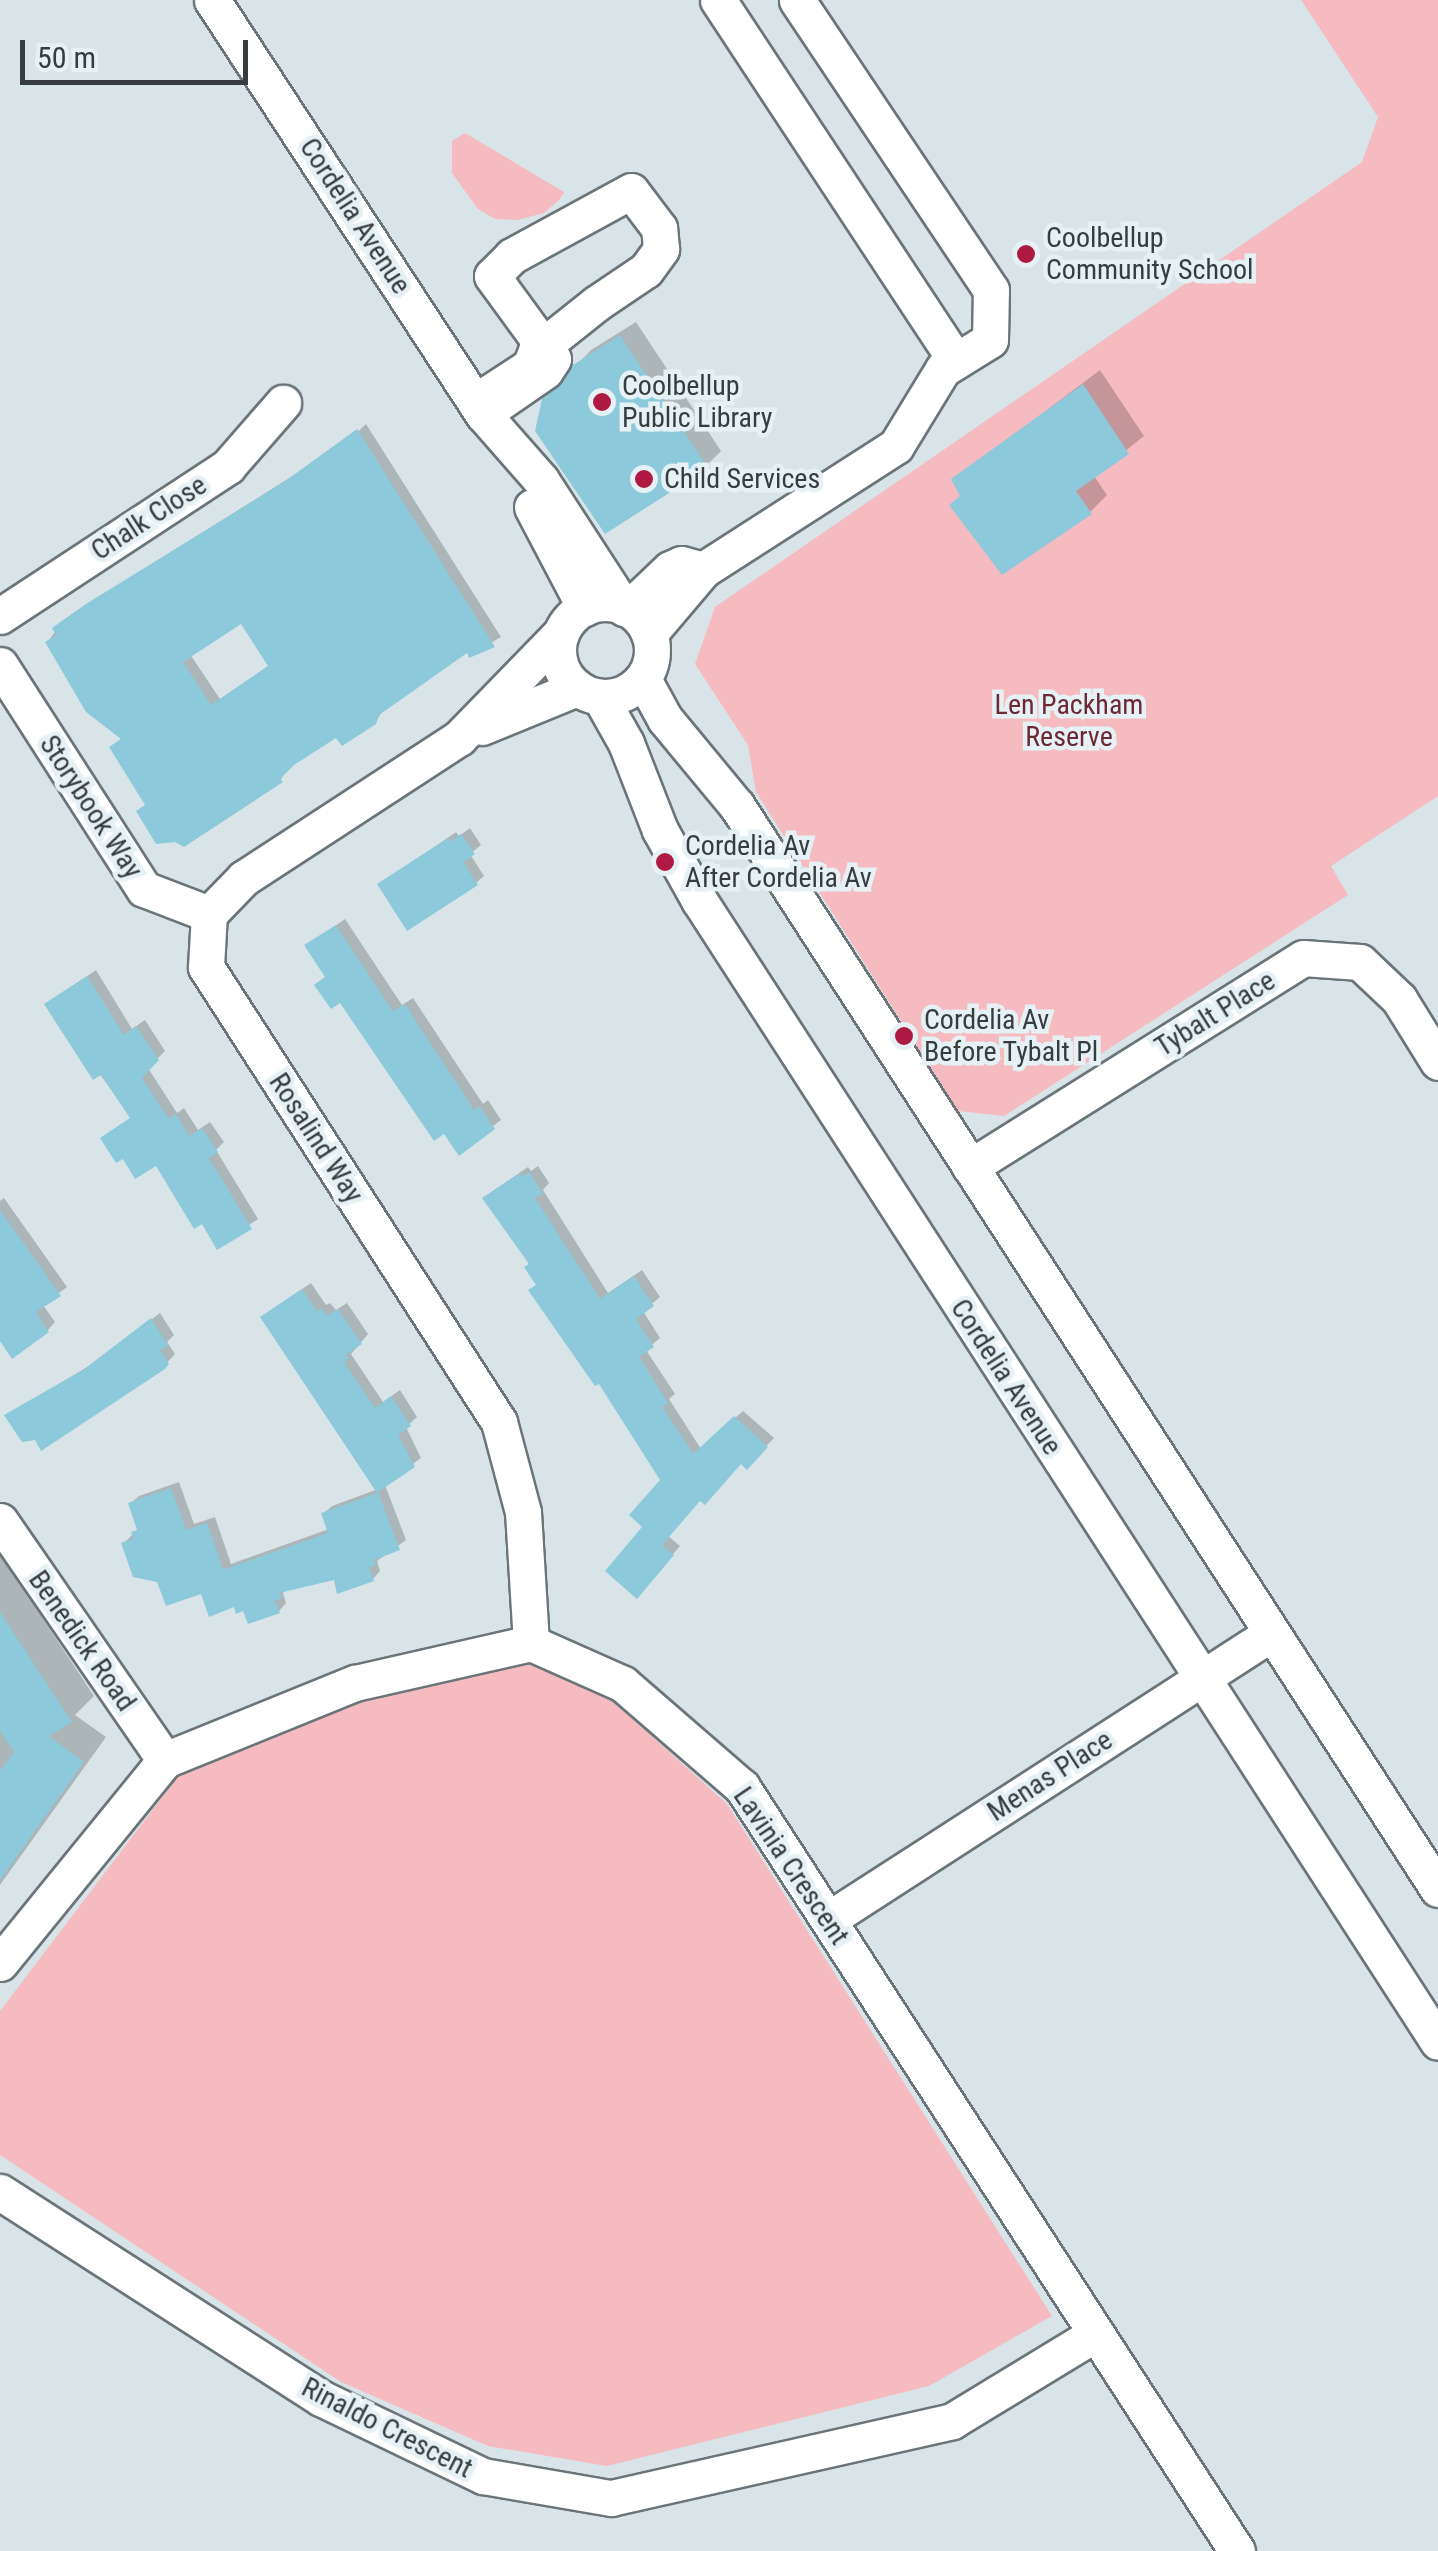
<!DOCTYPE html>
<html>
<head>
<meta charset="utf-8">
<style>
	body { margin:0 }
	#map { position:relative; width:1438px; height:2551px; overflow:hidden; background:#d8e4e8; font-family:"Roboto Condensed",sans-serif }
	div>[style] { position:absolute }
	.green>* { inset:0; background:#f5bbc0 }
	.shadow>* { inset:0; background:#0003 }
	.building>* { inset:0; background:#8bc9db }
	.roads { filter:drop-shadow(2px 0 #6a7579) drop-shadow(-2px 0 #6a7579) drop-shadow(0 2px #6a7579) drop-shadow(0 -2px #6a7579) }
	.minor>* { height:35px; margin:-17.5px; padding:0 17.5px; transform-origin:17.5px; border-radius:17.5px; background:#fff }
	.minor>.ring { margin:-17.5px; padding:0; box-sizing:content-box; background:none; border:35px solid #fff; border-radius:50% }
	.dots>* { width:28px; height:28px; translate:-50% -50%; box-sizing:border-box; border:5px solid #e5f1f5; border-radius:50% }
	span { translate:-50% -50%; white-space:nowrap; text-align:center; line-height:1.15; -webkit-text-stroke:9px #e5f1f5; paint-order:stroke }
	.street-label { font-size:28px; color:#373c3e }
	.poi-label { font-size:28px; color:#373c3e }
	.left { translate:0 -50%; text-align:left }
	.park-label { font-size:28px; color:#6d2834 }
	.scale { position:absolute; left:20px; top:40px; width:228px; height:45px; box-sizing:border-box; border:5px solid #373c3e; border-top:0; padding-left:12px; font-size:30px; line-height:35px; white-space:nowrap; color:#373c3e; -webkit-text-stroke:8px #e5f1f5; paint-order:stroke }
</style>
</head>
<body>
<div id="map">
	<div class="green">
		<i style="clip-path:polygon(1301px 0,1438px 0,1438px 796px,1331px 866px,1348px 895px,1004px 1116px,958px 1111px,756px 792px,748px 745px,695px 664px,715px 607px,1362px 162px,1378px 117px)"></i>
		<i style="clip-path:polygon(465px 133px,564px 192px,560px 199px,544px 213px,518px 220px,495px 219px,478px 209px,452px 173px,452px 141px)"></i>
		<i style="clip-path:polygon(535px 1657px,615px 1703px,727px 1804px,1052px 2316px,929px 2386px,607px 2466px,488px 2446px,341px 2382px,0 2155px,0 2011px,182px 1771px,365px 1697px)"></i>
	</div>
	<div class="shadow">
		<i style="clip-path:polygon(636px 322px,721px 451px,706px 466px,544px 400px,591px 350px)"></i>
		<i style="clip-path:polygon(1100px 370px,1144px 436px,1094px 476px,1107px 495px,1090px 512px,1003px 572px,954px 480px)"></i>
		<i style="clip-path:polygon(evenodd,366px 424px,501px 637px,470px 655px,468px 649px,385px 708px,375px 722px,337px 734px,286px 769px,281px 780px,147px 803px,112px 747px,123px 737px,48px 642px,62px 621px,348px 441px,366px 424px,242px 621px,270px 665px,220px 699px,190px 654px,242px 621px)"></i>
		<i style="clip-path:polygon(470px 828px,481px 845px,470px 854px,484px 876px,476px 883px,380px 885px,456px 832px,459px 836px)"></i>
		<i style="clip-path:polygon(345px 919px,402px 1005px,413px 998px,483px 1104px,488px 1100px,501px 1120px,459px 1152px,307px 946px)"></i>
		<i style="clip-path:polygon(96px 970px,132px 1029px,145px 1020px,165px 1051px,148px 1068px,177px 1113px,184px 1108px,198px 1130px,210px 1122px,224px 1142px,216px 1150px,258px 1219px,218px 1246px,157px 1162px,123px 1156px,103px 1138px,132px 1117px,47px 1004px)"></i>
		<i style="clip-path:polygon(538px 1166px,549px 1183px,543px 1190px,608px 1293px,642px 1270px,660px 1297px,643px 1311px,660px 1338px,646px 1350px,675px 1394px,669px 1399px,701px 1449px,743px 1411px,774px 1438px,747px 1466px,741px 1461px,700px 1498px,668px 1536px,680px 1546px,644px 1588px,645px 1527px,663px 1480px,538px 1283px,493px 1191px,528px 1167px,531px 1171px)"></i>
		<i style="clip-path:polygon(4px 1198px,67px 1287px,43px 1305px,55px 1322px,48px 1330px,0 1336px,0 1201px)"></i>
		<i style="clip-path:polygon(311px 1283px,326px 1305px,330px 1303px,336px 1310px,347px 1303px,368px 1334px,351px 1354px,383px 1402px,400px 1390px,417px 1417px,406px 1427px,421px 1458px,385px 1485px,406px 1540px,377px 1561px,380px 1571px,373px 1579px,336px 1577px,288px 1589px,283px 1593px,286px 1603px,279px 1611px,236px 1604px,159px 1579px,124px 1543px,139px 1528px,131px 1503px,139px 1496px,179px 1482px,194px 1524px,215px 1517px,231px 1564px,329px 1529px,324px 1513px,332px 1506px,378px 1489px,271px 1310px)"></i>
		<i style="clip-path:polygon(160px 1313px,174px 1335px,167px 1342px,175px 1354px,163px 1367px,36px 1437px,7px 1415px,94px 1363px)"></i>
		<i style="clip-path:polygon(0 1554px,94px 1696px,75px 1715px,106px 1737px,0 1885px)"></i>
	</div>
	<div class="building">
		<i style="clip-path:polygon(620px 335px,708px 468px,605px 534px,535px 431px,542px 399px,562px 383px,573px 365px)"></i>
		<i style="clip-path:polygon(1083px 384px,1129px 454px,1076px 491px,1092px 514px,1002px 575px,949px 505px,960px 496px,951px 479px)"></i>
		<i style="clip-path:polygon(evenodd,357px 429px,495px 647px,469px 658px,467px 653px,379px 715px,376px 724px,342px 746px,336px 738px,294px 765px,280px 779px,283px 782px,184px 847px,175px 842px,156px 844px,136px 811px,145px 805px,109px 747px,121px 739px,86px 712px,45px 642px,56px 635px,52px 628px,86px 604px,284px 482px,357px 429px,241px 624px,268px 666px,211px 705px,183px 662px,241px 624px)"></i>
		<i style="clip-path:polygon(461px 834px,475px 854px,463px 862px,478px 885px,407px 931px,377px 884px,448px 838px,450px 842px)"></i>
		<i style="clip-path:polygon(336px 925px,393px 1011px,405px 1004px,474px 1110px,479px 1106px,495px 1129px,459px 1156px,444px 1134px,434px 1141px,340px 1003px,331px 1009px,314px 985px,325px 977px,304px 945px)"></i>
		<i style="clip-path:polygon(87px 976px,124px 1035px,136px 1026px,159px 1060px,142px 1078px,169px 1119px,176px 1114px,189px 1136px,202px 1128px,218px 1152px,209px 1158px,252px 1229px,217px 1250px,202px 1224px,194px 1229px,156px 1166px,135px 1179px,123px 1159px,116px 1163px,100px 1138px,130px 1118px,101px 1075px,93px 1080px,44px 1004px)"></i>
		<i style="clip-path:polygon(529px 1172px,543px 1193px,535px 1198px,600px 1299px,634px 1276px,654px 1306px,636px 1319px,654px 1347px,639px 1357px,668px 1403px,662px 1407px,693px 1454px,734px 1416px,768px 1447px,747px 1470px,741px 1464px,705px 1505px,700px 1501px,662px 1545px,674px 1555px,637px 1599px,605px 1571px,642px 1527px,629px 1515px,660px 1480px,599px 1384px,595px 1386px,528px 1290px,536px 1285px,524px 1267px,529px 1264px,482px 1198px,520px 1173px,522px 1177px)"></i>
		<i style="clip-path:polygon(0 1210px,61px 1296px,36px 1312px,49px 1332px,12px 1359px,0 1341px)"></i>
		<i style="clip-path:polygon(302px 1289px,317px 1311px,322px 1309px,327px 1316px,338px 1309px,362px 1344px,345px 1355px,349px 1359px,344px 1362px,375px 1408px,391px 1396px,411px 1426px,398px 1435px,415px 1467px,378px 1492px,400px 1550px,374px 1560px,376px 1565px,369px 1568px,374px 1581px,337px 1594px,334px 1580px,279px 1593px,282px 1598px,275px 1600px,280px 1613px,248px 1624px,243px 1611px,236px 1614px,234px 1607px,209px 1617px,201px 1594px,166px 1606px,157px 1582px,133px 1577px,121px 1543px,134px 1538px,131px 1532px,137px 1530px,128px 1503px,171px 1488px,186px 1530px,207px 1523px,223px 1570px,328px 1533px,321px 1513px,377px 1493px,260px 1317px)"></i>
		<i style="clip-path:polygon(151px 1318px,168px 1345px,160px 1350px,169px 1364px,165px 1369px,41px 1451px,35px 1440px,22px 1442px,4px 1415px,83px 1370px)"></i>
		<i style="clip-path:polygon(0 1612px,72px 1722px,49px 1736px,84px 1762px,0 1880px,0 1771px,14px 1752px,0 1731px)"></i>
	</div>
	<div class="roads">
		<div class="minor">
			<i style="left:212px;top:0;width:495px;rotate:56.8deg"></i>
			<i style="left:483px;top:414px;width:88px;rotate:48.7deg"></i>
			<i style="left:541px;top:480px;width:153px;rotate:57deg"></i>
			<i style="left:718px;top:0;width:432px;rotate:56.6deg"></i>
			<i style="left:475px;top:402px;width:66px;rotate:-33.2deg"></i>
			<i style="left:530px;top:366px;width:16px;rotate:-68deg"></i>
			<i style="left:536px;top:351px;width:9px;rotate:-36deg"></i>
			<i style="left:543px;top:346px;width:69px;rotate:-38.5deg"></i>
			<i style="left:597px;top:303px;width:59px;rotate:-34deg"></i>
			<i style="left:646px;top:270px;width:26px;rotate:-54deg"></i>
			<i style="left:661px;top:249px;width:21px;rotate:-95deg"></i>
			<i style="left:659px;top:228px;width:46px;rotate:-127.1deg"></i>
			<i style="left:631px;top:191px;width:136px;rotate:151.4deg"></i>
			<i style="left:512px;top:256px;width:28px;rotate:135deg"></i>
			<i style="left:492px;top:276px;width:87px;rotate:53.9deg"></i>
			<i style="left:543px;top:346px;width:16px;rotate:52deg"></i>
			<i style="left:553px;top:359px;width:14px;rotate:124deg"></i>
			<i style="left:545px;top:371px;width:75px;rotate:145.3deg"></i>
			<i style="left:532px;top:507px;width:114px;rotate:62.3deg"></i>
			<i class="ring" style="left:558px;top:603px;width:59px;height:59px"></i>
			<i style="left:628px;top:609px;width:58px;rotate:-43.6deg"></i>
			<i style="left:670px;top:569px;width:12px;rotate:-24deg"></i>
			<i style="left:681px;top:564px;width:23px;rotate:15deg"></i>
			<i style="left:0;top:616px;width:273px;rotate:-33.3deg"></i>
			<i style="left:228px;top:466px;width:84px;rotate:-48.9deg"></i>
			<i style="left:649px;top:634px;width:84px;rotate:-49.8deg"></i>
			<i style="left:703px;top:570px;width:229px;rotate:-32.7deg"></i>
			<i style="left:896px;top:446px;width:90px;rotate:-58.6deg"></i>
			<i style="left:943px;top:369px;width:55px;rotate:-31.7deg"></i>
			<i style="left:990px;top:340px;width:50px;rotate:-88.9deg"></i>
			<i style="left:991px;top:290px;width:349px;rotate:-123.8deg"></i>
			<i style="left:0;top:665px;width:266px;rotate:57.3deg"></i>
			<i style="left:144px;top:889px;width:70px;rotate:21deg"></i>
			<i style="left:643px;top:679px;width:46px;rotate:61.2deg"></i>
			<i style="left:665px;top:719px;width:113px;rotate:50.4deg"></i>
			<i style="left:737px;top:806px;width:1290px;rotate:57.09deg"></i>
			<i style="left:600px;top:697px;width:53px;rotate:60.5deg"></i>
			<i style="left:626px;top:743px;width:93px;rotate:68.7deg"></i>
			<i style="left:660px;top:830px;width:80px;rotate:60.9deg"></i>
			<i style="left:699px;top:900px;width:1360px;rotate:57.09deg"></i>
			<i style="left:482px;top:727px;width:103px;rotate:-22.3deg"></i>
			<i style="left:970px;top:1167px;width:393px;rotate:-32.1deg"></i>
			<i style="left:1303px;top:958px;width:57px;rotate:4deg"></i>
			<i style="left:1360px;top:962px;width:54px;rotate:43.5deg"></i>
			<i style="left:1399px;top:999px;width:74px;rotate:58.2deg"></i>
			<i style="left:0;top:1521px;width:290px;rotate:55.4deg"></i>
			<i style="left:531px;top:1643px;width:131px;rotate:-93.5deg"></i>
			<i style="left:523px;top:1512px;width:93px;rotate:-104.9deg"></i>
			<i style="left:499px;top:1422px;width:541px;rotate:-122.78deg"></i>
			<i style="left:206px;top:967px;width:53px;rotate:-86.8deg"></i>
			<i style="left:209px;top:914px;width:50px;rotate:-45.8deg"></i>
			<i style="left:244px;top:878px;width:257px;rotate:-33.1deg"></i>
			<i style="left:459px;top:738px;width:146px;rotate:-45.8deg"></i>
			<i style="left:829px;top:1919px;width:527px;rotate:-32.85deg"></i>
			<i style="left:0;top:1963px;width:262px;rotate:-50.9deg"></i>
			<i style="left:165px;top:1760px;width:205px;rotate:-22.1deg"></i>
			<i style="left:355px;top:1683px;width:180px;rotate:-12.8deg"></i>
			<i style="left:531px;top:1643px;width:101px;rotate:24deg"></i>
			<i style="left:623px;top:1684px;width:157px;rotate:40.9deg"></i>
			<i style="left:742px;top:1787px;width:910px;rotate:57.06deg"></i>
			<i style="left:0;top:2192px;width:381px;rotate:32.7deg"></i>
			<i style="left:321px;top:2398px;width:180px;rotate:25.7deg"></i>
			<i style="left:483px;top:2476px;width:130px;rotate:9.8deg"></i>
			<i style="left:611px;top:2498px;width:350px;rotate:-12.7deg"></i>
			<i style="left:952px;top:2421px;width:167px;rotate:-31.3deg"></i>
		</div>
	</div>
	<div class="dots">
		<i style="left:1026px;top:254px;background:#ae1a43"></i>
		<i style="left:602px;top:402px;background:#ae1a43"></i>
		<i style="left:644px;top:479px;background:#ae1a43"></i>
		<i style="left:665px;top:862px;background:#ae1a43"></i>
		<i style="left:904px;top:1036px;background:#ae1a43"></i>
	</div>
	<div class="street-label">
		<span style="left:355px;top:216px;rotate:57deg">Cordelia Avenue</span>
		<span style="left:149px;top:518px;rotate:-33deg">Chalk Close</span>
		<span style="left:91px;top:807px;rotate:57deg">Storybook Way</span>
		<span style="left:1215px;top:1014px;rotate:-32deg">Tybalt Place</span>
		<span style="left:316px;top:1138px;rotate:57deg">Rosalind Way</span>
		<span style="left:1006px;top:1377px;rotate:57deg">Cordelia Avenue</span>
		<span style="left:82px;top:1641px;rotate:55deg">Benedick Road</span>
		<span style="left:1050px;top:1776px;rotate:-33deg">Menas Place</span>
		<span style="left:791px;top:1866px;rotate:56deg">Lavinia Crescent</span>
		<span style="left:387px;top:2428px;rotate:27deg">Rinaldo Crescent</span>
	</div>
	<div class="poi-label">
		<span class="left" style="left:1046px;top:254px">Coolbellup<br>Community School</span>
		<span class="left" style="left:622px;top:402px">Coolbellup<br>Public Library</span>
		<span class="left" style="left:664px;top:479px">Child Services</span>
		<span class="left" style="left:685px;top:862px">Cordelia Av<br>After Cordelia Av</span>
		<span class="left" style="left:924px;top:1036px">Cordelia Av<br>Before Tybalt Pl</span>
	</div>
	<div class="park-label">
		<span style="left:1069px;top:721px">Len Packham<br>Reserve</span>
	</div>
	<div class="scale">50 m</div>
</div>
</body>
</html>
